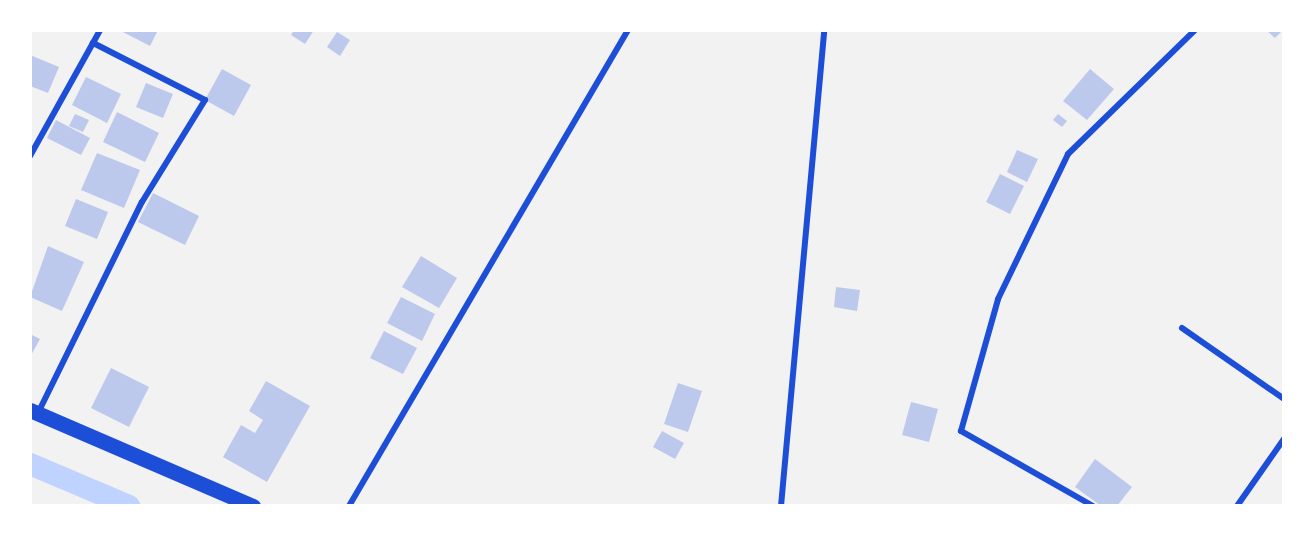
<!DOCTYPE html>
<html>
<head>
<meta charset="utf-8">
<style>
	body { margin:0 }
	#map { position:relative; width:1314px; height:536px; overflow:hidden; background:#f2f2f2; font-family:"PT Sans Narrow",sans-serif }
	div>[style] { position:absolute }
	.canal>* { height:22px; margin:-11px; padding:0 11px; transform-origin:11px; border-radius:11px; background:#bfd3fe }
	.building>* { inset:0; background:#bdc9ec }
	.minor>* { height:6px; margin:-3px; padding:0 3px; transform-origin:3px; border-radius:3px; background:#1d4ed8 }
	.primary>* { height:15px; margin:-7.5px; padding:0 7.5px; transform-origin:7.5px; border-radius:7.5px; background:#1d4ed8 }
	span { translate:-50% -50%; white-space:nowrap; text-align:center; line-height:1.15; -webkit-text-stroke:5px #fff; paint-order:stroke }
	.frame { position:absolute; inset:0; border:32px solid #fff; pointer-events:none }
</style>
</head>
<body>
<div id="map">
	<div class="canal">
		<i style="left:30px;top:464px;width:108px;rotate:23deg"></i>
	</div>
	<div class="building">
		<i style="clip-path:polygon(119px 30px,158px 30px,150px 46px)"></i>
		<i style="clip-path:polygon(294px 30px,314px 30px,305px 44px,291px 35px)"></i>
		<i style="clip-path:polygon(1266px 30px,1283px 30px,1275px 38px)"></i>
		<i style="clip-path:polygon(337px 32px,350px 40px,340px 56px,327px 47px)"></i>
		<i style="clip-path:polygon(30px 55px,59px 67px,48px 93px,30px 86px)"></i>
		<i style="clip-path:polygon(222px 69px,251px 85px,234px 116px,205px 100px)"></i>
		<i style="clip-path:polygon(1090px 69px,1114px 89px,1087px 120px,1063px 101px)"></i>
		<i style="clip-path:polygon(86px 77px,121px 94px,107px 123px,72px 105px)"></i>
		<i style="clip-path:polygon(146px 83px,173px 94px,163px 118px,136px 107px)"></i>
		<i style="clip-path:polygon(117px 112px,159px 133px,145px 162px,103px 142px)"></i>
		<i style="clip-path:polygon(75px 114px,89px 120px,83px 132px,69px 126px)"></i>
		<i style="clip-path:polygon(1058px 114px,1067px 121px,1062px 127px,1053px 120px)"></i>
		<i style="clip-path:polygon(56px 120px,90px 138px,81px 155px,47px 138px)"></i>
		<i style="clip-path:polygon(1017px 150px,1038px 159px,1027px 182px,1007px 172px)"></i>
		<i style="clip-path:polygon(97px 153px,140px 170px,124px 208px,81px 190px)"></i>
		<i style="clip-path:polygon(1000px 174px,1024px 186px,1010px 214px,986px 202px)"></i>
		<i style="clip-path:polygon(153px 193px,199px 216px,185px 245px,138px 222px)"></i>
		<i style="clip-path:polygon(76px 199px,108px 212px,97px 239px,65px 226px)"></i>
		<i style="clip-path:polygon(48px 246px,84px 262px,62px 311px,30px 297px)"></i>
		<i style="clip-path:polygon(421px 256px,457px 278px,439px 308px,402px 287px)"></i>
		<i style="clip-path:polygon(836px 287px,860px 290px,857px 311px,834px 307px)"></i>
		<i style="clip-path:polygon(401px 297px,435px 314px,422px 341px,387px 323px)"></i>
		<i style="clip-path:polygon(384px 331px,417px 348px,403px 374px,370px 358px)"></i>
		<i style="clip-path:polygon(30px 334px,40px 339px,30px 357px)"></i>
		<i style="clip-path:polygon(111px 368px,149px 387px,129px 427px,91px 408px)"></i>
		<i style="clip-path:polygon(266px 381px,310px 406px,267px 482px,223px 457px,241px 425px,255px 433px,263px 420px,249px 411px)"></i>
		<i style="clip-path:polygon(678px 383px,702px 391px,688px 432px,664px 424px)"></i>
		<i style="clip-path:polygon(911px 402px,938px 409px,929px 442px,902px 435px)"></i>
		<i style="clip-path:polygon(662px 431px,684px 443px,675px 459px,653px 447px)"></i>
		<i style="clip-path:polygon(1095px 459px,1132px 487px,1117px 506px,1101px 506px,1075px 487px)"></i>
	</div>
	<div class="minor">
		<i style="left:30px;top:156px;width:144px;rotate:-60.9deg"></i>
		<i style="left:1182px;top:328px;width:124px;rotate:34.8deg"></i>
		<i style="left:38px;top:413px;width:235px;rotate:-63.8deg"></i>
		<i style="left:142px;top:202px;width:120px;rotate:-58.3deg"></i>
		<i style="left:205px;top:100px;width:126px;rotate:-153deg"></i>
		<i style="left:349px;top:506px;width:552px;rotate:-59.62deg"></i>
		<i style="left:781px;top:506px;width:478px;rotate:-84.8deg"></i>
		<i style="left:1093px;top:506px;width:152px;rotate:-150.4deg"></i>
		<i style="left:961px;top:431px;width:137px;rotate:-74.3deg"></i>
		<i style="left:998px;top:299px;width:161px;rotate:-64.2deg"></i>
		<i style="left:1068px;top:154px;width:177px;rotate:-44.3deg"></i>
		<i style="left:1237px;top:506px;width:82px;rotate:-55deg"></i>
	</div>
	<div class="primary">
		<i style="left:30px;top:410px;width:243px;rotate:23.3deg"></i>
	</div>
	<div class="frame"></div>
</div>
</body>
</html>
